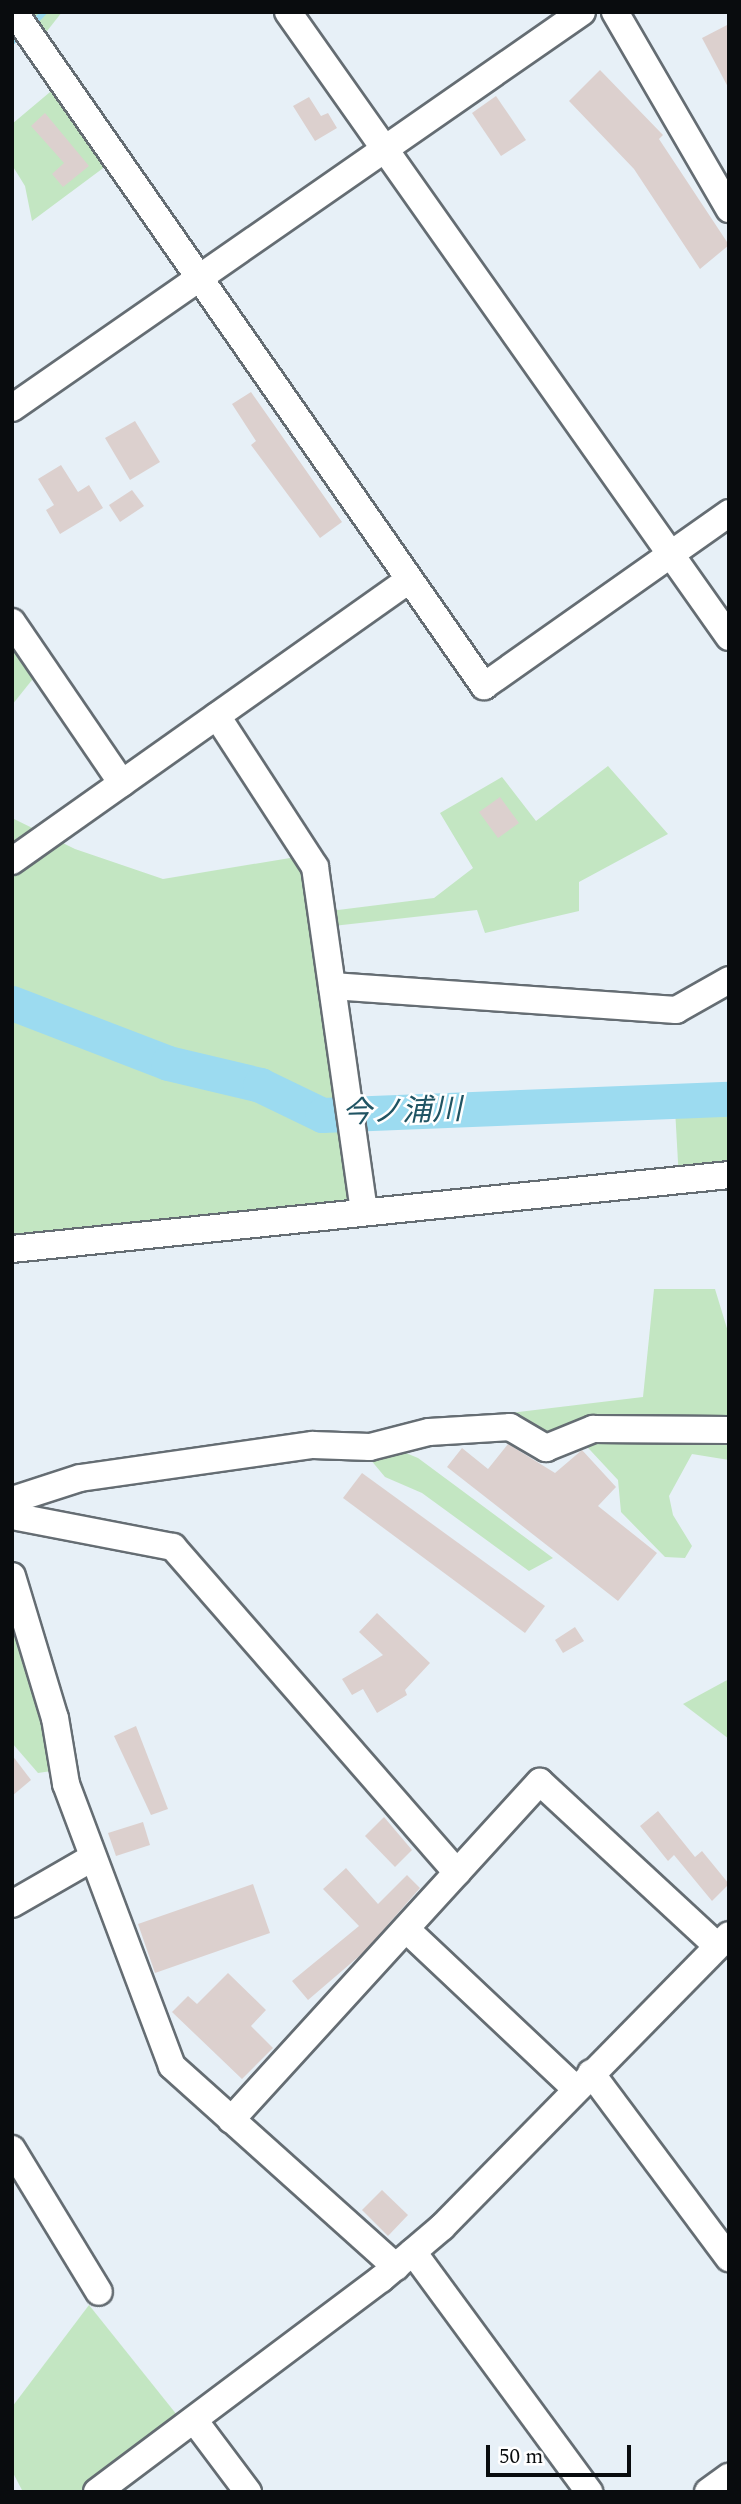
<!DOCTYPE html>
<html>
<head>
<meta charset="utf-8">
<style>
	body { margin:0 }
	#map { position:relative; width:741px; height:2504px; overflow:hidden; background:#e7f0f7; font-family:Spectral,"Noto Sans JP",serif }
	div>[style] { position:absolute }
	.green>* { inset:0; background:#c3e6c2 }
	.stream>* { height:6px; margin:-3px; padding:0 3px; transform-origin:3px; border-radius:3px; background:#9cdbf0 }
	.river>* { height:35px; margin:-17.5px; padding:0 17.5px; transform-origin:17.5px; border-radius:17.5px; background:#9cdbf0 }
	.building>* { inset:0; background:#dcd0ce }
	.roads { filter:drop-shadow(2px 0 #656d73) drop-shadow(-2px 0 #656d73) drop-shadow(0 2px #656d73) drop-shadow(0 -2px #656d73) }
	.minor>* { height:26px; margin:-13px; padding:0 13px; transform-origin:13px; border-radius:13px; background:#fff }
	span { translate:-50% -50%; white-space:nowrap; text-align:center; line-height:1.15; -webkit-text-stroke:5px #fff; paint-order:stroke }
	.water-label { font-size:30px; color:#205463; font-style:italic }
	.frame { position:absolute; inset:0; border:14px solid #090c0e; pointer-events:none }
	.scale { position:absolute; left:486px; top:2445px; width:145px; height:32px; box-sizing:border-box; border:4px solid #090c0e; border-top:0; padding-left:9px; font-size:21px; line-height:24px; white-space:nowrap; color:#090c0e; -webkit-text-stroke:5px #fff; paint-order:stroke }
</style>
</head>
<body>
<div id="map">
	<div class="green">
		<i style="clip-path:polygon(19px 12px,62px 12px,40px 40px)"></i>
		<i style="clip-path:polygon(56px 87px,110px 163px,32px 221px,25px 186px,12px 165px,12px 124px)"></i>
		<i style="clip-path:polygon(12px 624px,36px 675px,12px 705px)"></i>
		<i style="clip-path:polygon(608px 766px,668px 834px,579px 882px,579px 911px,485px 933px,477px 910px,324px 927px,322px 912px,434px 898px,473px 868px,440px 813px,502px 777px,536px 821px)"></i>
		<i style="clip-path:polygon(12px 818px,75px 849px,163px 879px,308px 855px,364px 1211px,12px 1249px)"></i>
		<i style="clip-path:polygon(729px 1089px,729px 1175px,679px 1180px,674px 1091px)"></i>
		<i style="clip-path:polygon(654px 1289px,715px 1289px,729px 1335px,729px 1460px,692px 1454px,669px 1496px,673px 1515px,692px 1546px,685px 1558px,665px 1557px,621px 1512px,618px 1480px,577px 1436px,542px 1438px,436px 1422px,643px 1397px)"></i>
		<i style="clip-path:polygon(384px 1444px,418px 1458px,553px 1558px,529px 1571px,422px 1493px,385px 1477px,360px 1447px)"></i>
		<i style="clip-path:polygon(12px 1621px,58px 1770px,38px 1773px,12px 1743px)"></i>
		<i style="clip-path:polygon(729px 1679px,729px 1739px,683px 1704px)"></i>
		<i style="clip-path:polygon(89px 2305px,181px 2420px,97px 2492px,23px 2492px,12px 2471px,12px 2407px)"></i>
	</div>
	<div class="stream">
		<i style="left:31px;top:26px;width:19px;rotate:-47deg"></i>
		<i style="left:12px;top:42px;width:14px;rotate:-39deg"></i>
	</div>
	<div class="river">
		<i style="left:12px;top:1003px;width:167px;rotate:21deg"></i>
		<i style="left:168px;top:1063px;width:95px;rotate:13.4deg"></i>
		<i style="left:260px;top:1085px;width:69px;rotate:25.8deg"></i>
		<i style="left:322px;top:1115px;width:407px;rotate:-2.3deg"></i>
	</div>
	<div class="building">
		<i style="clip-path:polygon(729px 24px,729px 89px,702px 38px)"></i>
		<i style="clip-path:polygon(600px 70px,663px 135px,659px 139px,729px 245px,700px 269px,634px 169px,569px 101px)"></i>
		<i style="clip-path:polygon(496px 96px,526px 140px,501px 156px,472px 113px)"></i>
		<i style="clip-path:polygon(309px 97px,321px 116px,328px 113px,337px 128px,315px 141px,293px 106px)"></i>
		<i style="clip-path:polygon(45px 113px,89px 166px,63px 187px,52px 174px,64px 163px,31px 126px)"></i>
		<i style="clip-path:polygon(251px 392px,342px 522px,320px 538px,251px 445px,256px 441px,232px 404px)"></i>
		<i style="clip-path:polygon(135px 421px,160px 462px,130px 480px,105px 438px)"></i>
		<i style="clip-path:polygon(61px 465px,78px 492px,89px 485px,103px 508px,60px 534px,46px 510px,54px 505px,38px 479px)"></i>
		<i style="clip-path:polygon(132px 490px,144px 506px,120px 522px,109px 505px)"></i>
		<i style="clip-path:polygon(500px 797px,519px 823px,498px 838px,479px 812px)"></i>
		<i style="clip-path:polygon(508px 1444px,555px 1473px,582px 1450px,616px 1487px,598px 1506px,657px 1553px,618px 1601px,447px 1467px,462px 1448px,488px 1469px)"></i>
		<i style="clip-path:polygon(362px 1473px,545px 1606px,525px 1633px,343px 1498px)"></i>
		<i style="clip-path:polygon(377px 1613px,430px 1663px,405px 1690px,407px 1695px,377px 1713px,363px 1689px,352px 1695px,342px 1679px,383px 1655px,359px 1632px)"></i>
		<i style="clip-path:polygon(575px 1627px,584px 1641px,563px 1653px,555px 1640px)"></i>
		<i style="clip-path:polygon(136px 1726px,168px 1809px,151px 1815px,114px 1736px)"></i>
		<i style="clip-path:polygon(12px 1755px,31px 1780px,12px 1796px)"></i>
		<i style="clip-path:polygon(658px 1811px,695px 1857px,702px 1851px,729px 1884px,712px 1901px,674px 1855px,668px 1861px,640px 1826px)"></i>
		<i style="clip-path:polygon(384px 1817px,412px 1850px,395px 1867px,365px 1836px)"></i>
		<i style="clip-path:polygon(143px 1822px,150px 1845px,116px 1856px,108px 1833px)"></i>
		<i style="clip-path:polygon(346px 1868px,378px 1904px,407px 1875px,420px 1888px,364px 1952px,308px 2000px,292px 1981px,359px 1926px,323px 1889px)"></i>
		<i style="clip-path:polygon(253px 1884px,270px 1933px,155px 1973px,138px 1924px)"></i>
		<i style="clip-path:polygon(228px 1973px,266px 2010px,251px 2026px,273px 2048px,242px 2079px,172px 2012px,188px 1996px,197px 2004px)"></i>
		<i style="clip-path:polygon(382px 2190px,408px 2215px,388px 2236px,362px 2210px)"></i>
	</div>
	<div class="roads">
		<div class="minor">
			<i style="left:14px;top:12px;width:822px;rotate:55.11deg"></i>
			<i style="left:484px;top:686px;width:300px;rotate:-35.2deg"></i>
			<i style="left:288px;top:12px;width:765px;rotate:54.79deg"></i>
			<i style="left:615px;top:12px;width:228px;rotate:59.9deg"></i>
			<i style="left:12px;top:408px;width:694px;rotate:-34.79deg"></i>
			<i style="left:12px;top:622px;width:195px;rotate:55.7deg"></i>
			<i style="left:217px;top:716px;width:180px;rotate:57deg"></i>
			<i style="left:315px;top:867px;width:347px;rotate:81.9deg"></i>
			<i style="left:12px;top:861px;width:486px;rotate:-35.3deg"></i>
			<i style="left:332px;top:986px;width:345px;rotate:4deg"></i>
			<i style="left:676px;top:1010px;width:61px;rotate:-29.5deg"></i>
			<i style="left:12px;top:1249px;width:721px;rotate:-5.89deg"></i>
			<i style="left:12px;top:1500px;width:71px;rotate:-17.9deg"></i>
			<i style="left:80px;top:1478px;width:235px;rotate:-8.1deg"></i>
			<i style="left:313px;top:1445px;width:57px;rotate:2deg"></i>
			<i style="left:370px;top:1447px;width:61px;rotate:-14.3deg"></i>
			<i style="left:429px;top:1432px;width:81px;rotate:-3.5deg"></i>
			<i style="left:510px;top:1427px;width:42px;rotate:30.3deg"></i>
			<i style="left:546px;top:1448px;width:51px;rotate:-22deg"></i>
			<i style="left:593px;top:1429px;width:136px;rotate:0.4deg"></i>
			<i style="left:12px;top:1516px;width:164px;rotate:10.9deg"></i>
			<i style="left:173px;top:1547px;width:432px;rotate:48.9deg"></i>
			<i style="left:12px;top:1576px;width:148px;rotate:73.2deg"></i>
			<i style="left:55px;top:1718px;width:67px;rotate:80.5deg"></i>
			<i style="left:66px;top:1784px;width:301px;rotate:69.4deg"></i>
			<i style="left:172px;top:2066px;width:301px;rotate:41.9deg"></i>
			<i style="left:12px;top:1904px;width:92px;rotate:-29.9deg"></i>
			<i style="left:406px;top:1929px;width:233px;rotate:43.3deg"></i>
			<i style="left:591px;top:2073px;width:231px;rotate:53.3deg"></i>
			<i style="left:231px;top:2120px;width:458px;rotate:-47.6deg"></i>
			<i style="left:540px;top:1782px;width:241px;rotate:42.8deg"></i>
			<i style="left:12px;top:2149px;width:167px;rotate:58.7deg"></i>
			<i style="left:413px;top:2252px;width:298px;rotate:53.7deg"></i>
			<i style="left:194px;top:2420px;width:90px;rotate:53.1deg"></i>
			<i style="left:97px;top:2492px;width:355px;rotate:-36.9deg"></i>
			<i style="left:381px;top:2279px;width:80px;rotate:-40.4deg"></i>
			<i style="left:442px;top:2227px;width:409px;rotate:-45.5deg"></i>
			<i style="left:708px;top:2492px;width:26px;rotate:-36deg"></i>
		</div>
	</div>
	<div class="water-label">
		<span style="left:402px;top:1112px;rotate:-2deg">今ノ浦川</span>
	</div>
	<div class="frame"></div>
	<div class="scale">50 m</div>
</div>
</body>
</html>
